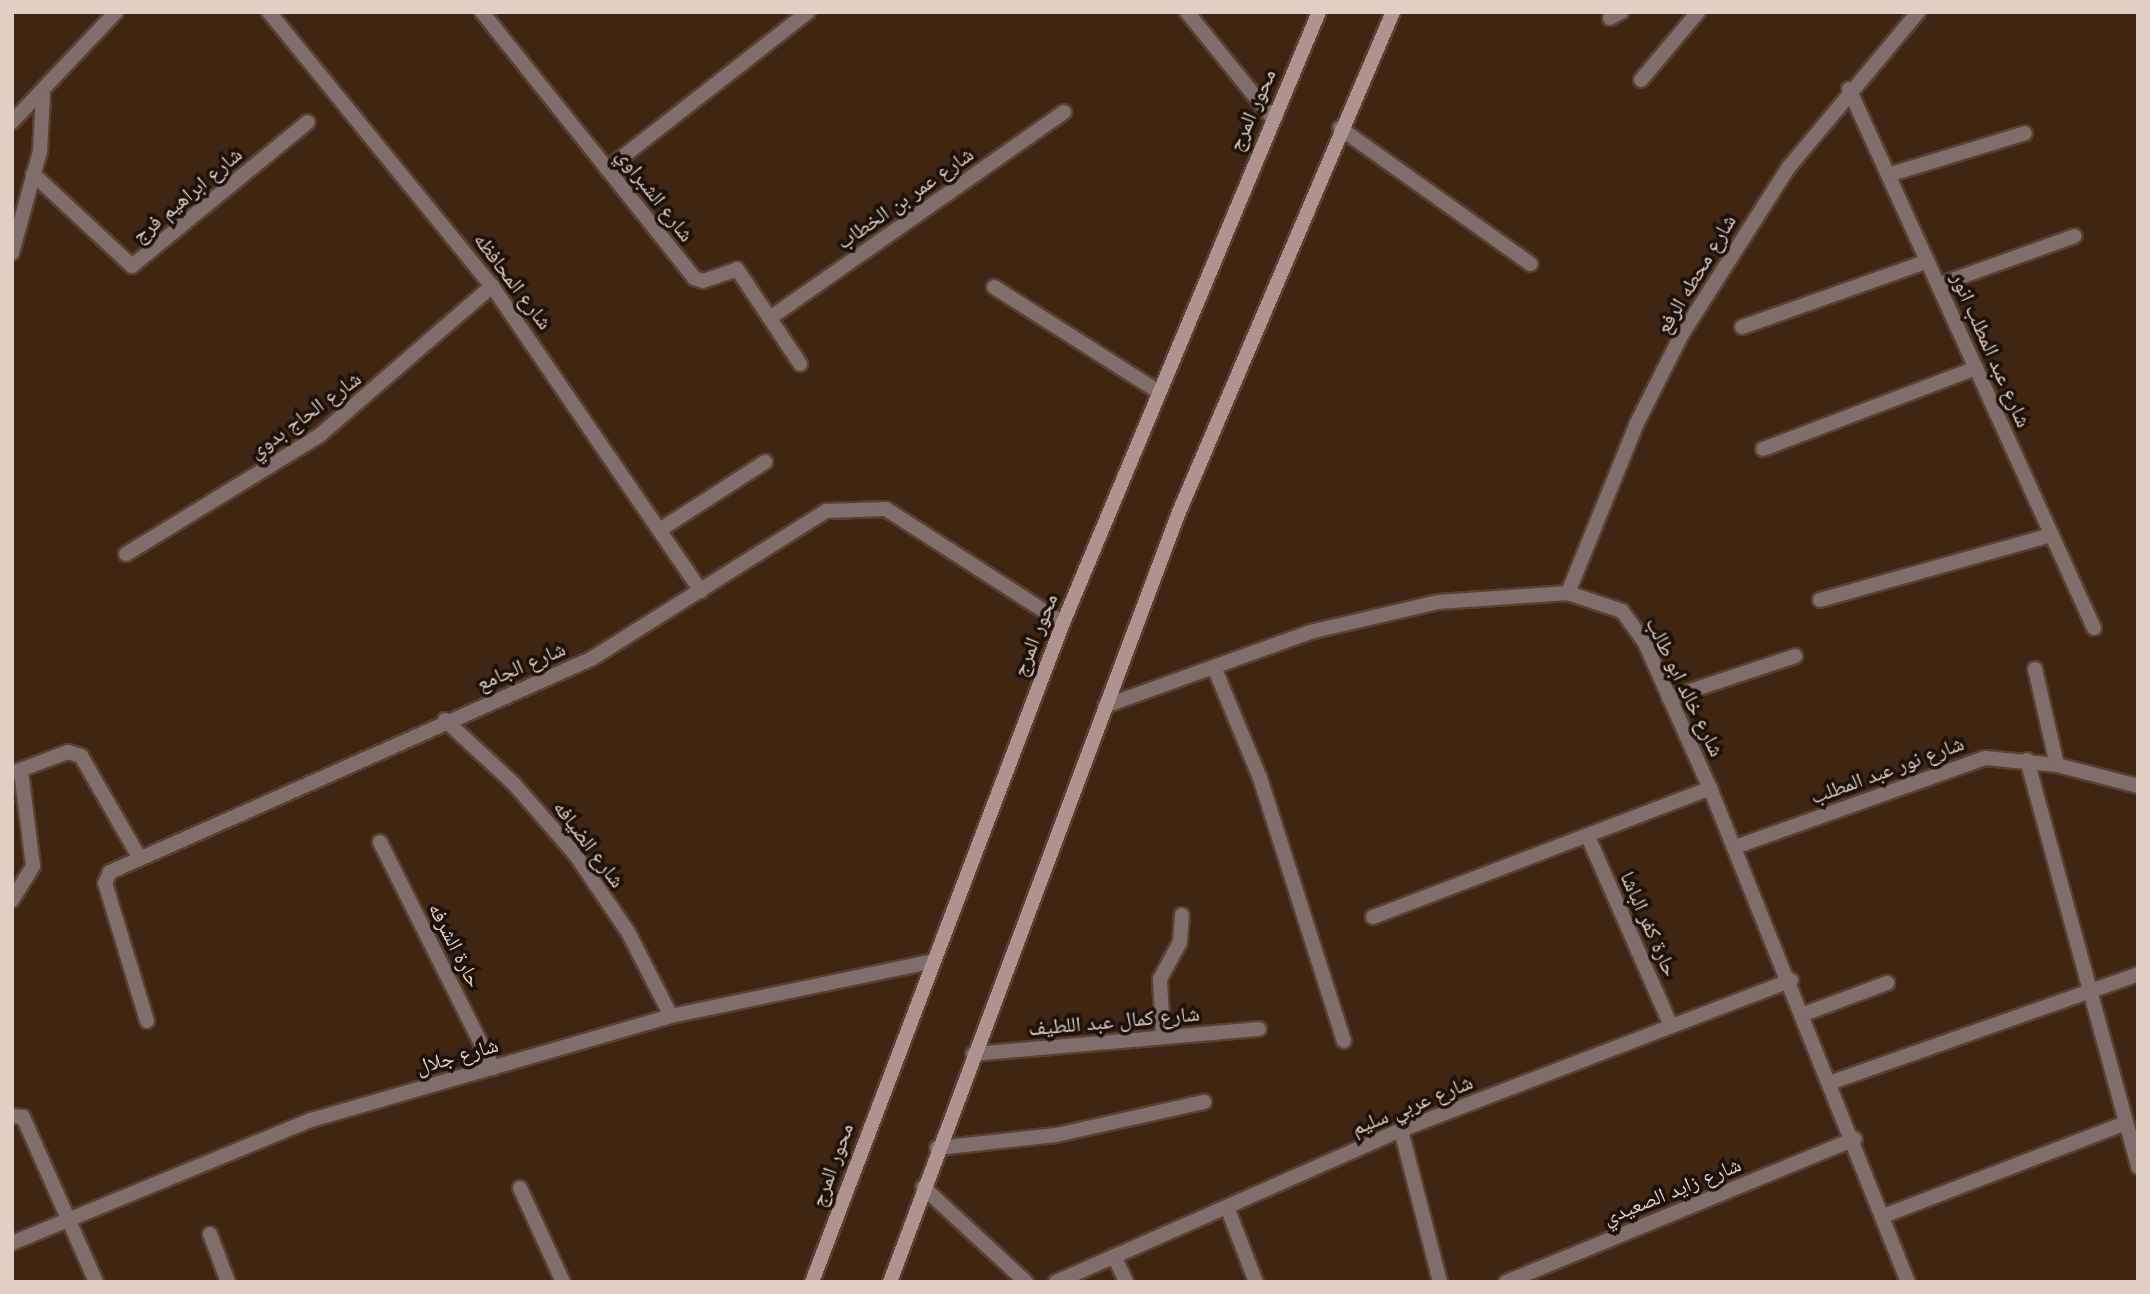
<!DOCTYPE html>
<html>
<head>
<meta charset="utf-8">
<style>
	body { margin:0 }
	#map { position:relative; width:2150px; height:1294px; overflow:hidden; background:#3e2613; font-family:Helvetica,"Noto Naskh Arabic",sans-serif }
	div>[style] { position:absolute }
	.roads { filter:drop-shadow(2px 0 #58412f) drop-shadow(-2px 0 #58412f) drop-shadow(0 2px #58412f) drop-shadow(0 -2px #58412f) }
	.minor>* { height:14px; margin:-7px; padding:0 7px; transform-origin:7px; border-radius:7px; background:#7f6e6c }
	.secondary>* { height:14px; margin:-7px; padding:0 7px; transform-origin:7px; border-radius:7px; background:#ae9390 }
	span { translate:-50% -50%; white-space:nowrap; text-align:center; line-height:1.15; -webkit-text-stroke:7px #1d120a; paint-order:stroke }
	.street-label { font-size:21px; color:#dfcfc4 }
	.frame { position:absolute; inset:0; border:14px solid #dfcfc4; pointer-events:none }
</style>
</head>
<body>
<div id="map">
	<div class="roads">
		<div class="minor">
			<i style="left:269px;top:12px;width:353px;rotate:50.9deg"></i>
			<i style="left:492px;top:286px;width:370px;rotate:55.6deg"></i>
			<i style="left:482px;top:12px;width:340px;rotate:51.4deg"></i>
			<i style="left:694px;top:278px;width:9px;rotate:18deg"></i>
			<i style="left:703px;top:281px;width:36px;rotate:-19deg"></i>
			<i style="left:737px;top:269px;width:114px;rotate:56.4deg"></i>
			<i style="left:1187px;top:12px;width:134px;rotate:51.1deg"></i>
			<i style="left:1610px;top:18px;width:13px;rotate:-29deg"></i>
			<i style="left:1641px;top:80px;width:89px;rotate:-50deg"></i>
			<i style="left:1849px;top:89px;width:592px;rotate:65.56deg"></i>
			<i style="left:12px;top:122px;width:151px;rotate:-46.6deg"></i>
			<i style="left:1340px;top:128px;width:234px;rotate:35.5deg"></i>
			<i style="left:607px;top:169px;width:255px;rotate:-38deg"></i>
			<i style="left:33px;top:174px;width:135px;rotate:42.9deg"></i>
			<i style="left:132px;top:266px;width:227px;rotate:-39.3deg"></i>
			<i style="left:1888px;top:175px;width:143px;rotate:-17deg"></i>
			<i style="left:12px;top:253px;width:106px;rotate:-74.6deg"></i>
			<i style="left:40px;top:151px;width:56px;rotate:-86.9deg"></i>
			<i style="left:1938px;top:285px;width:145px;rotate:-19.7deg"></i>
			<i style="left:994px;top:287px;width:193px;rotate:32.5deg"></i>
			<i style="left:770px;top:318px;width:359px;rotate:-35deg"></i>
			<i style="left:1742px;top:327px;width:197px;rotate:-19.5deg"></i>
			<i style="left:1763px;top:449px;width:228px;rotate:-20.8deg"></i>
			<i style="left:661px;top:529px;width:124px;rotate:-32.8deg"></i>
			<i style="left:126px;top:554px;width:228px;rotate:-31.5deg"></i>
			<i style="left:320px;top:435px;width:228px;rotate:-40.9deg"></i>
			<i style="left:1568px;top:593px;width:183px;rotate:-67.9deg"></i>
			<i style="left:1637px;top:423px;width:100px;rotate:-63.2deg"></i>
			<i style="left:1682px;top:334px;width:198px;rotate:-57.4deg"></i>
			<i style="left:1789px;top:167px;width:202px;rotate:-50.2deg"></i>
			<i style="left:1820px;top:600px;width:241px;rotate:-15.7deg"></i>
			<i style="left:1214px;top:667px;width:120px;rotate:67.5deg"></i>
			<i style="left:1260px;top:778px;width:276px;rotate:72.3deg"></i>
			<i style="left:2035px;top:669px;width:98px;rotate:77.1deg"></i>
			<i style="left:1669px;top:698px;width:133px;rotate:-18.4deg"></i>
			<i style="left:1105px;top:706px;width:218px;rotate:-19.8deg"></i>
			<i style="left:1310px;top:632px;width:131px;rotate:-13.2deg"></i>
			<i style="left:1438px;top:602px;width:130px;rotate:-4deg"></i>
			<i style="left:1568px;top:593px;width:57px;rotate:18.4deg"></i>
			<i style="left:1622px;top:611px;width:39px;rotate:54deg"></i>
			<i style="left:1645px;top:643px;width:159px;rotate:65.9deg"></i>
			<i style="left:1710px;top:788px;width:532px;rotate:68.16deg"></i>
			<i style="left:445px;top:720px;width:94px;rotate:42.8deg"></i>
			<i style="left:514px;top:784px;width:93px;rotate:48.9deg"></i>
			<i style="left:575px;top:854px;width:94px;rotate:55.8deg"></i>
			<i style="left:628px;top:932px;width:94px;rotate:62.9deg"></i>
			<i style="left:2027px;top:760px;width:422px;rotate:74.7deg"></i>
			<i style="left:12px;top:773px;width:60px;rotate:-20.6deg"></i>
			<i style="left:68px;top:752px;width:14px;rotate:17deg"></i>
			<i style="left:81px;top:756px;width:116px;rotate:60.1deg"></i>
			<i style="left:1589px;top:839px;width:204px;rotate:66.3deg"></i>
			<i style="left:380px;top:842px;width:253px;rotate:63.4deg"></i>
			<i style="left:1735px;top:847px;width:265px;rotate:-19.6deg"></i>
			<i style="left:1985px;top:758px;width:72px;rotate:5.6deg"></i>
			<i style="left:2057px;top:765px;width:84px;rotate:14.5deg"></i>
			<i style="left:12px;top:900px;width:40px;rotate:-58deg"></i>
			<i style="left:33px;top:866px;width:96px;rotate:-97.2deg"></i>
			<i style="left:1373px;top:917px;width:361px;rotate:-20.9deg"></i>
			<i style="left:1804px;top:1014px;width:89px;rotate:-20.5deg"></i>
			<i style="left:147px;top:1021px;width:144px;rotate:-106.9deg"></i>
			<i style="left:105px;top:883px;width:12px;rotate:-66deg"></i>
			<i style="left:110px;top:872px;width:526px;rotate:-23.89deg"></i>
			<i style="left:591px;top:659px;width:278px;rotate:-32.2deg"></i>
			<i style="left:826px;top:511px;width:60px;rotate:-1.9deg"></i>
			<i style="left:886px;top:509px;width:211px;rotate:32.8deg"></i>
			<i style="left:1163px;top:1037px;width:58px;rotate:-93deg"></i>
			<i style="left:1160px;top:979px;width:42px;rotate:-61.6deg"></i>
			<i style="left:1180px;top:942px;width:27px;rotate:-86deg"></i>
			<i style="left:973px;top:1054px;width:287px;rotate:-5deg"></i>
			<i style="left:1832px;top:1082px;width:324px;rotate:-19.4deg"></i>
			<i style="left:12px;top:1116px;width:11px;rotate:5deg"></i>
			<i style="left:23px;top:1117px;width:180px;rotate:66.1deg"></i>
			<i style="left:1401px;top:1130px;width:157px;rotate:75.6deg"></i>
			<i style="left:937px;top:1148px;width:120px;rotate:-6.2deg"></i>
			<i style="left:1056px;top:1135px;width:152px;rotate:-12.6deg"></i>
			<i style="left:923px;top:1187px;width:140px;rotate:42.7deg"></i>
			<i style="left:520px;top:1188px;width:103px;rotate:65.4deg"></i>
			<i style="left:1227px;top:1207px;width:80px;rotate:68.9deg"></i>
			<i style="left:1886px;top:1215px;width:257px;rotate:-21deg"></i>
			<i style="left:210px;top:1234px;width:51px;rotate:69.4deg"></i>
			<i style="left:12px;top:1243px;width:323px;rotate:-22.4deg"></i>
			<i style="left:311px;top:1120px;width:375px;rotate:-16.1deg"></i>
			<i style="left:671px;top:1016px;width:265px;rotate:-11.8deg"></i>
			<i style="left:1114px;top:1256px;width:29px;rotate:65deg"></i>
			<i style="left:1056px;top:1282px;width:377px;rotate:-23.8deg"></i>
			<i style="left:1401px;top:1130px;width:418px;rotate:-21deg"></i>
			<i style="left:1506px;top:1282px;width:377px;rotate:-22.3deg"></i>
		</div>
		<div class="secondary">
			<i style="left:812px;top:1282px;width:705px;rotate:-69.15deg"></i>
			<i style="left:1063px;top:623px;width:662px;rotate:-67.27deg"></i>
			<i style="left:890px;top:1282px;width:822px;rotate:-69.43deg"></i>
			<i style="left:1179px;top:512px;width:544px;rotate:-66.83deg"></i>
		</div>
	</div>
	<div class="street-label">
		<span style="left:1252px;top:110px;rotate:-66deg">محور المرج</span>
		<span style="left:187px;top:195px;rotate:-40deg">شارع ابراهيم فرج</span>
		<span style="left:655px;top:195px;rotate:52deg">شارع الشبراوي</span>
		<span style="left:905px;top:198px;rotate:-35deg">شارع عمر بن الخطاب</span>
		<span style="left:1696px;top:274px;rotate:-59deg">شارع محطه الرفع</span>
		<span style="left:513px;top:281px;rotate:53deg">شارع المحافظه</span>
		<span style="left:1991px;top:350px;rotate:66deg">شارع عبد المطلب انور</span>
		<span style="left:305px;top:415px;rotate:-36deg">شارع الحاج بدوي</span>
		<span style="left:1035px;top:635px;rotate:-68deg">محور المرج</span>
		<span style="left:521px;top:666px;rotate:-23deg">شارع الجامع</span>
		<span style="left:1685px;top:687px;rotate:64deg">شارع خالد ابو طالب</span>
		<span style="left:1887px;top:770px;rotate:-20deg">شارع نور عبد المطلب</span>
		<span style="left:589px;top:844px;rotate:53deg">شارع الضيافه</span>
		<span style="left:1649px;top:924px;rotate:66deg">حارة كفر الباشا</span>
		<span style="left:455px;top:945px;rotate:63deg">حارة الشرفه</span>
		<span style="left:1114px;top:1021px;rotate:-5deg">شارع كمال عبد اللطيف</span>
		<span style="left:457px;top:1056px;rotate:-16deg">شارع جلال</span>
		<span style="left:1412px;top:1105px;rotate:-22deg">شارع عربي سليم</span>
		<span style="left:832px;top:1165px;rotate:-70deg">محور المرج</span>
		<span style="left:1672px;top:1191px;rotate:-22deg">شارع زايد الصعيدي</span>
	</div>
	<div class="frame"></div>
</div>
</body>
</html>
